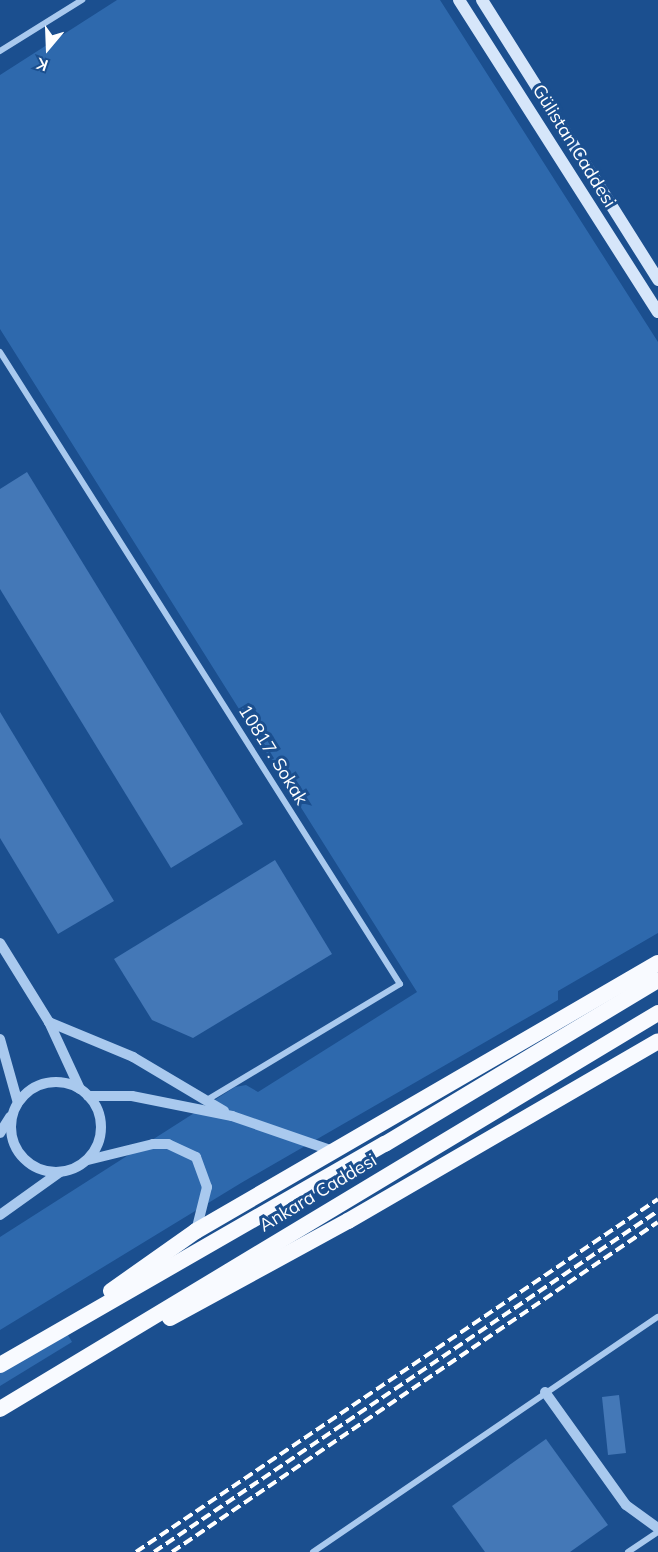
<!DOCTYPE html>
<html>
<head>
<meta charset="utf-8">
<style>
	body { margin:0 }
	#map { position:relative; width:658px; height:1552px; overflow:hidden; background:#1b4f8f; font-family:Mulish,sans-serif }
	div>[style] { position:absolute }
	.green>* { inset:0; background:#2e69ad }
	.building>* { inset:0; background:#4478b7 }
	.minor>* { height:6px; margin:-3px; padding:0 3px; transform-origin:3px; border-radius:3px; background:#a9c9ee }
	.tertiary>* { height:10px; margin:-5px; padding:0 5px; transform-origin:5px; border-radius:5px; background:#a9c9ee }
	.tertiary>.ring { margin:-5px; padding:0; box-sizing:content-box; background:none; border:10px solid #a9c9ee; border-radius:50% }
	.secondary>* { height:12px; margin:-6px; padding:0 6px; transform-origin:6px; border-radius:6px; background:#d6e6fa }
	.trunk>* { height:16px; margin:-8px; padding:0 8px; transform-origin:8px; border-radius:8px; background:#f8faff }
	.rail>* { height:4px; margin-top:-2px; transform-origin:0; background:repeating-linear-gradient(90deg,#fff 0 10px,transparent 0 14.5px) }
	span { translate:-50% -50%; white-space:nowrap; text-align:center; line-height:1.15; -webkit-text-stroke:6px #1b4f8f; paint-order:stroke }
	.street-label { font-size:18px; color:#fff }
	.north { position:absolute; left:18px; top:18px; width:60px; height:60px; -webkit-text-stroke:4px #1b4f8f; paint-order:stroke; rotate:199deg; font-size:16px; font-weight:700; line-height:24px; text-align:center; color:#fff }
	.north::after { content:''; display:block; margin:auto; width:21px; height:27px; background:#fff; clip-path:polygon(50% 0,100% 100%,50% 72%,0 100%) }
</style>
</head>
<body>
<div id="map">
	<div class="green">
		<i style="clip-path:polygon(117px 0,440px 0,658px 342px,658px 933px,558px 991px,558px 1000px,241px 1183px,0 1330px,0 1237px,235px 1087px,246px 1085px,258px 1092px,417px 992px,0 329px,0 75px)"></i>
		<i style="clip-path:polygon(64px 1328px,72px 1342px,0 1386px,0 1365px)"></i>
	</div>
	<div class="building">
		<i style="clip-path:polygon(27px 472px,243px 824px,171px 868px,0 589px,0 489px)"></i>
		<i style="clip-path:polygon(0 712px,114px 901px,58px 934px,0 838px)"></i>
		<i style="clip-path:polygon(275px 860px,332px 954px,193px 1038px,152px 1020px,114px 959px)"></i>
		<i style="clip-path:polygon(619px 1395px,626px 1453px,608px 1455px,602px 1397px)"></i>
		<i style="clip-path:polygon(546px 1439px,608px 1525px,570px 1552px,485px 1552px,452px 1506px)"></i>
	</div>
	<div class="minor">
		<i style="left:0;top:51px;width:97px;rotate:-31.9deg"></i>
		<i style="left:0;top:352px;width:748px;rotate:57.67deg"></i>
		<i style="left:400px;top:984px;width:225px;rotate:149deg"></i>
		<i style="left:313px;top:1552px;width:417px;rotate:-34.3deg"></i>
		<i style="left:628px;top:1552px;width:36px;rotate:-34deg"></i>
	</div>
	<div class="tertiary">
		<i style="left:0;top:943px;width:93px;rotate:58.2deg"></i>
		<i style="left:49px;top:1022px;width:74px;rotate:65.2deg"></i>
		<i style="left:49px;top:1022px;width:91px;rotate:22.6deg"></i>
		<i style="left:133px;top:1057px;width:106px;rotate:30.7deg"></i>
		<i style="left:0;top:1039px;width:66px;rotate:74.3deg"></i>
		<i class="ring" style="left:11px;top:1082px;width:80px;height:80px"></i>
		<i style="left:88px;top:1096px;width:44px"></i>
		<i style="left:132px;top:1096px;width:102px;rotate:11.3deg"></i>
		<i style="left:232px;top:1116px;width:107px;rotate:19.1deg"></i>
		<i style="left:0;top:1133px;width:19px;rotate:-58deg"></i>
		<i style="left:88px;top:1160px;width:67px;rotate:-13.8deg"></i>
		<i style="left:153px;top:1144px;width:15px"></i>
		<i style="left:168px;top:1144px;width:31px;rotate:25deg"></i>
		<i style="left:196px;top:1157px;width:32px;rotate:70deg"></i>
		<i style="left:207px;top:1187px;width:45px;rotate:104deg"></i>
		<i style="left:0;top:1215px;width:74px;rotate:-35.6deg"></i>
		<i style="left:545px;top:1392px;width:139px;rotate:54.4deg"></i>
		<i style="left:626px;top:1505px;width:39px;rotate:36deg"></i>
	</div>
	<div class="secondary">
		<i style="left:459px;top:0;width:370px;rotate:57.5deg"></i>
		<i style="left:482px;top:0;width:331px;rotate:57.8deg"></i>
	</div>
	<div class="trunk">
		<i style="left:111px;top:1291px;width:104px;rotate:-35.2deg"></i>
		<i style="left:196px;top:1231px;width:534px;rotate:-30.12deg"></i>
		<i style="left:170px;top:1318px;width:203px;rotate:-28.6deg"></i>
		<i style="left:348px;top:1221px;width:358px;rotate:-30.1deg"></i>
		<i style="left:0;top:1365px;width:444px;rotate:-29.9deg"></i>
		<i style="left:385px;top:1144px;width:318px;rotate:-31deg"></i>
		<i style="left:0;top:1409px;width:768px;rotate:-31.04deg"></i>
	</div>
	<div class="rail">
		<i style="left:136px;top:1552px;width:630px;rotate:-34.07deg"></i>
		<i style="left:154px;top:1552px;width:609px;rotate:-34.08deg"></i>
		<i style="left:172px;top:1552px;width:587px;rotate:-34.18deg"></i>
	</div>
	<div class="street-label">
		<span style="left:574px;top:146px;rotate:58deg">Gülistan Caddesi</span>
		<span style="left:273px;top:755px;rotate:58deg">10817. Sokak</span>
		<span style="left:318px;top:1193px;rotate:-31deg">Ankara Caddesi</span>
	</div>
	<div class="north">K</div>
</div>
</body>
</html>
